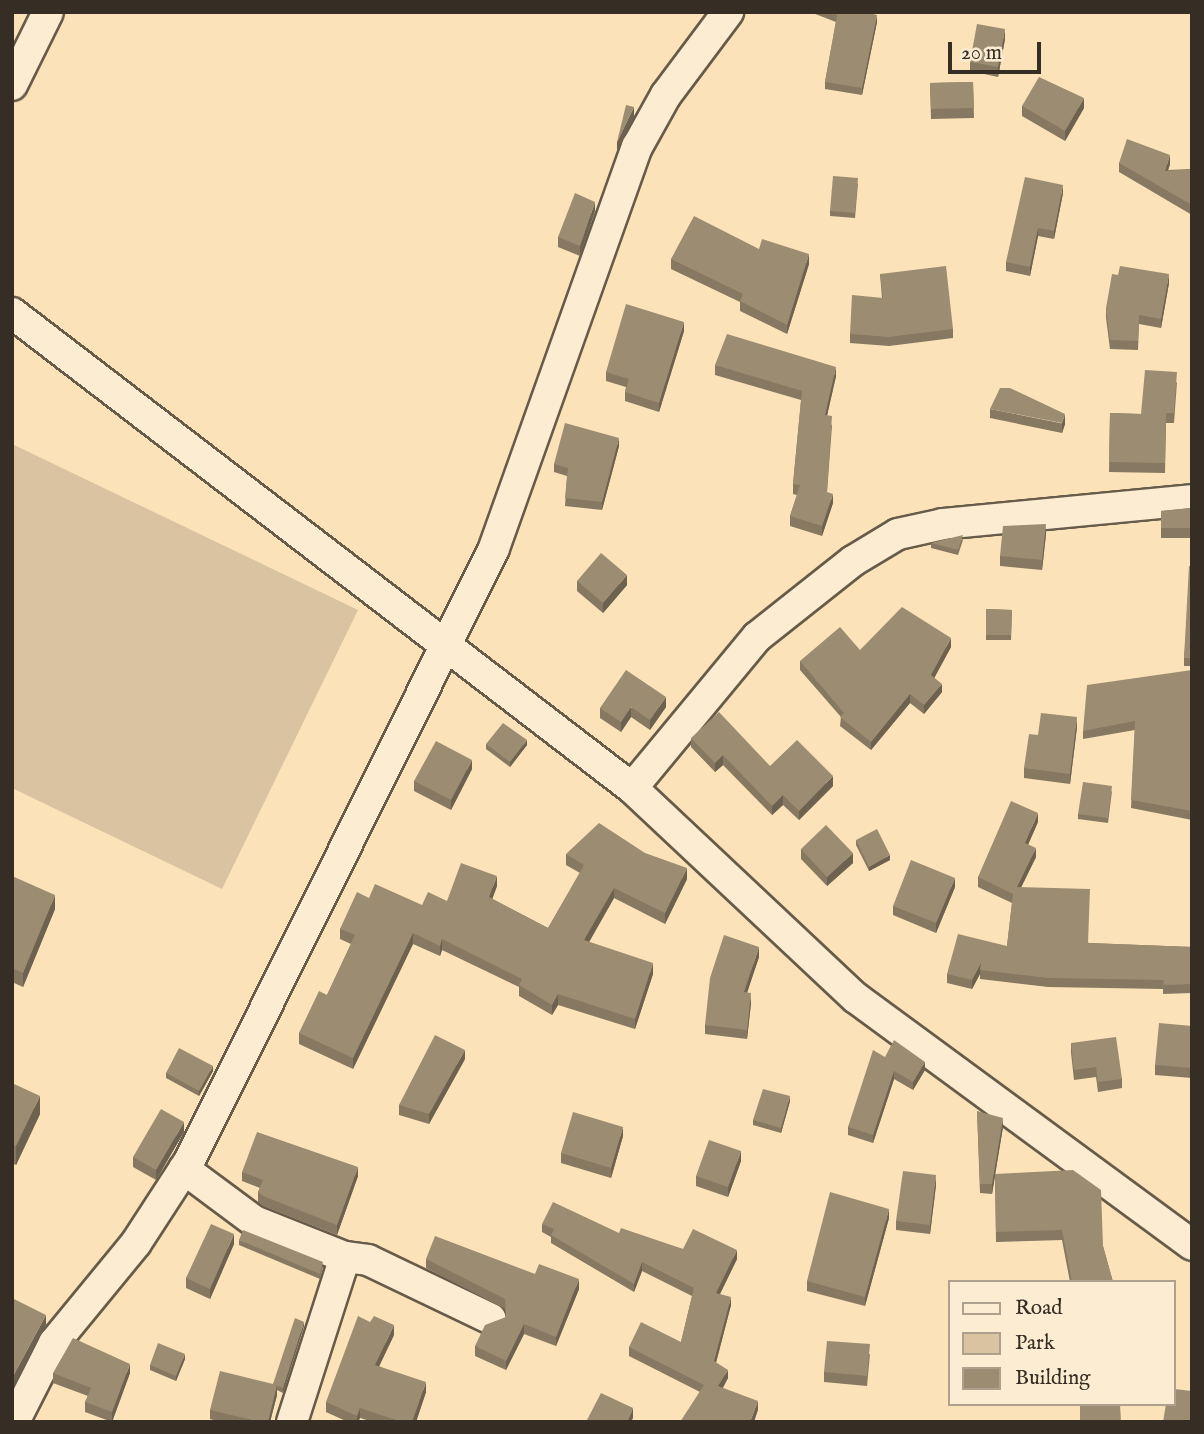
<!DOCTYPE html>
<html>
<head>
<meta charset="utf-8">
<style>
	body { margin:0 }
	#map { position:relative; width:1204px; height:1434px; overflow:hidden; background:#fbe2b9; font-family:"IM FELL English",serif }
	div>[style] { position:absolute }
	.green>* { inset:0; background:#dac3a0 }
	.roads { filter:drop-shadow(2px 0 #675b49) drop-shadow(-2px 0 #675b49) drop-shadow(0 2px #675b49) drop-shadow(0 -2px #675b49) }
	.minor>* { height:30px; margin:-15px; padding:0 15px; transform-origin:15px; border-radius:15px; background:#fcecd2 }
	.wall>* { inset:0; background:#867861 }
	.shaded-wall>* { inset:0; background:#6d624f }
	.building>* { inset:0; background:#9c8c71 }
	span { translate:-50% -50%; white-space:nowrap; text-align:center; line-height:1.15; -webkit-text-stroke:5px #fcecd2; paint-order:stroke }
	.frame { position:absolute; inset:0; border:14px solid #362e24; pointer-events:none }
	.legend { position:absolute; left:948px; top:1280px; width:228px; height:126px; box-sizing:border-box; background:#fcecd2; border:2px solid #ada08c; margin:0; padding:9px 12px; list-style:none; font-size:21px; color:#362e24 }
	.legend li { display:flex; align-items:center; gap:14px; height:35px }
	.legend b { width:35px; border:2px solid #ada08c }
	.scale { position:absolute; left:948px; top:42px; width:93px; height:32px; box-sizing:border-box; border:4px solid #362e24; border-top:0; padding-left:9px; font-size:21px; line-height:24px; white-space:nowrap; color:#362e24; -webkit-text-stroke:5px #fcecd2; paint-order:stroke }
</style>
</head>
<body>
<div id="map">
	<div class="green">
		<i style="clip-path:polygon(12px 444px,358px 610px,222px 889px,12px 788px)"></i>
	</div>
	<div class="roads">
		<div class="minor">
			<i style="left:12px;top:85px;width:81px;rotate:-63.7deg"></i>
			<i style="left:12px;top:313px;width:781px;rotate:37.46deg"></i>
			<i style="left:632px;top:788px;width:307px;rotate:43.2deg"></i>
			<i style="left:856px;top:998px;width:417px;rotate:36.3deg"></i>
			<i style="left:632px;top:788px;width:196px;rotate:-50.4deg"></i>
			<i style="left:757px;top:637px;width:122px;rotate:-38.4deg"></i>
			<i style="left:853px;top:561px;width:52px;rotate:-31deg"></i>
			<i style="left:898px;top:534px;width:46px;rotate:-12.5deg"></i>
			<i style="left:943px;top:524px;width:250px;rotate:-5.5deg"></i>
			<i style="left:184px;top:1169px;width:87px;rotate:36.6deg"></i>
			<i style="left:254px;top:1221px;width:98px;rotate:21.6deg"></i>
			<i style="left:14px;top:1422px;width:89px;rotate:-63.1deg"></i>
			<i style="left:54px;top:1343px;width:129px;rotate:-50.6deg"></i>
			<i style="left:136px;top:1243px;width:99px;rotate:-57deg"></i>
			<i style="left:190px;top:1160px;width:683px;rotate:-63.58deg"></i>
			<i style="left:494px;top:548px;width:426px;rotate:-70.4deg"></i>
			<i style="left:637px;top:147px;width:60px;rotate:-60.9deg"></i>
			<i style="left:666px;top:95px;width:104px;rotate:-53.2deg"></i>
			<i style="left:292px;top:1422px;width:173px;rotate:-72.2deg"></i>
			<i style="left:345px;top:1257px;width:23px;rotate:7deg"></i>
			<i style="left:368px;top:1260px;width:136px;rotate:25.6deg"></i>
		</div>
	</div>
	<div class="wall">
		<i style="clip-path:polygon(810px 12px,865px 12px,877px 22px,862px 95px,825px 89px,825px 82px,836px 22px)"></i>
		<i style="clip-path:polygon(1005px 39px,998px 77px,970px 71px,970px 62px)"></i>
		<i style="clip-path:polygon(973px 82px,974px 118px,931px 119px,930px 83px)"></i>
		<i style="clip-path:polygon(1022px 106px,1084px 108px,1065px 141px,1022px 116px)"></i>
		<i style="clip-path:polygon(1119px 163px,1170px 164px,1168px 170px,1192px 169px,1192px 215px,1119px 172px)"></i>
		<i style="clip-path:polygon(858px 183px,855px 218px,830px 216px,830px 211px)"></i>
		<i style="clip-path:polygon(1063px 193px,1054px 239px,1038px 236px,1030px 276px,1006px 271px,1006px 262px)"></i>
		<i style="clip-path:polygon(595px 211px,580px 256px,558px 247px,558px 237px)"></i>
		<i style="clip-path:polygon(759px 249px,809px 264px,787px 334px,740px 311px,740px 302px,671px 269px,671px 259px)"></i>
		<i style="clip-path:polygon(880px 274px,953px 329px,953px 338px,889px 346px,850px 343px,850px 334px,882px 298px)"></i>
		<i style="clip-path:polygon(1169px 283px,1161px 328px,1139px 324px,1138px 350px,1110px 349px,1106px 318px,1106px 308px)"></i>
		<i style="clip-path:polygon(684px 331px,659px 412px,625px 401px,625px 392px,626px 387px,606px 381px,606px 372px)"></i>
		<i style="clip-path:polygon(715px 365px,836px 376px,827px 415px,832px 426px,827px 492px,833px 503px,822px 536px,790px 526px,790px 516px,797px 495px,793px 494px,793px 484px,801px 400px,715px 375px)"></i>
		<i style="clip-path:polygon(1177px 382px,1174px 423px,1166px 423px,1165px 473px,1109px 472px,1110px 413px,1141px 414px)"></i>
		<i style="clip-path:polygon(990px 409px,1065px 424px,1062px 433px,990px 418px)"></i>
		<i style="clip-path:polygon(619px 446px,602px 510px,565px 506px,567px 476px,554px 472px,554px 464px)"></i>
		<i style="clip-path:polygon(1191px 508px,1191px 538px,1161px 538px,1161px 511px)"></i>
		<i style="clip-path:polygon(1046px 534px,1042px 570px,1000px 566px,1000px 556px)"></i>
		<i style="clip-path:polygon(963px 540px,958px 555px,931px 548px,931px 543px)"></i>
		<i style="clip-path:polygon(1192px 566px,1192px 666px,1184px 666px,1184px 658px)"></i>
		<i style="clip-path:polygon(577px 581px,627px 585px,603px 613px,577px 591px)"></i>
		<i style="clip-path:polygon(986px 609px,1012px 610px,1011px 640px,986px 640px)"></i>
		<i style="clip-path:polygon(951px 647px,934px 678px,942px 692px,924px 714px,910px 703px,871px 750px,840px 726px,841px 717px,800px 670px,800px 661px,860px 650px)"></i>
		<i style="clip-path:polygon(1192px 670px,1192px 820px,1131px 808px,1135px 730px,1083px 739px,1083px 731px)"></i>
		<i style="clip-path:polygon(666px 707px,650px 730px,631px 717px,621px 732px,600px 718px,600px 708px)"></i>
		<i style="clip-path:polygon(1077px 727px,1070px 784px,1024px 778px,1024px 768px,1038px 735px)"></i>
		<i style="clip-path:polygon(691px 738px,770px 766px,833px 786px,799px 820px,783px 805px,772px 815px,723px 765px,715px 772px,691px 747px)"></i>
		<i style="clip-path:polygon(486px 744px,527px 745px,510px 767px,486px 749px)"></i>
		<i style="clip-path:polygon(472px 769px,451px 810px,414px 791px,414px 781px)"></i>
		<i style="clip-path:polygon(1112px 791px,1108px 823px,1078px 819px,1078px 814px)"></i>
		<i style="clip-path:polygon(1038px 822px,1028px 844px,1036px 857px,1021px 887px,1089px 943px,1192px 947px,1192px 993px,1163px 994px,1163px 989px,1048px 987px,980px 979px,980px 974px,972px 989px,947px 983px,947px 974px,1007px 946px,1012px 903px,978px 887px,978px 877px)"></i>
		<i style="clip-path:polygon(856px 840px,890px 860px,869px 871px,856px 845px)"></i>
		<i style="clip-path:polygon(801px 849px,853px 863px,827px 886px,801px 859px)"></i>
		<i style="clip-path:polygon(566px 854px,687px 879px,665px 924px,614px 898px,589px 942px,653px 974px,635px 1029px,558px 1005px,552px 1015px,519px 996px,519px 987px,442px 950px,440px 956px,413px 944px,353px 1069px,299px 1044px,299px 1033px,327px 995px,351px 944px,340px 939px,340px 929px,369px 898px,422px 905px,447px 901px,497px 886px,492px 899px,548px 928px,580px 873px,566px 865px)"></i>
		<i style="clip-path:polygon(12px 876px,55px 909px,23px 987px,12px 982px)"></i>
		<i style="clip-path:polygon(955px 887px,936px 933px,893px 915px,893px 906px)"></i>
		<i style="clip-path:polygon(759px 957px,747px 992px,751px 1003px,747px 1039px,705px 1034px,705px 1025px)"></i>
		<i style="clip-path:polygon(1192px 1026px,1192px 1078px,1155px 1075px,1155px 1065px)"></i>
		<i style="clip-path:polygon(1071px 1043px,1122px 1079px,1122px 1088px,1098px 1092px,1096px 1077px,1074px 1080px,1071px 1053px)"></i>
		<i style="clip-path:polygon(885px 1057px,925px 1070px,913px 1090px,894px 1079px,873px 1143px,848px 1135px,848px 1127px)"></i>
		<i style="clip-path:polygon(465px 1059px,429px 1124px,399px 1115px,399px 1105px)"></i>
		<i style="clip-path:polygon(213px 1071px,199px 1096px,166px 1078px,166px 1073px)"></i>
		<i style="clip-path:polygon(12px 1083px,40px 1114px,16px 1165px,12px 1163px)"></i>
		<i style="clip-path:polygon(790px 1101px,781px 1133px,753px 1125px,753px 1120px)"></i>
		<i style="clip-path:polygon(977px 1111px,1003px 1127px,995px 1174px,1103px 1246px,1113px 1282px,1070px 1282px,1062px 1240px,996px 1242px,995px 1176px,992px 1194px,980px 1193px)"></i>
		<i style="clip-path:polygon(184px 1132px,156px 1180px,133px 1167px,133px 1157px)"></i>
		<i style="clip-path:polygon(623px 1136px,611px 1178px,561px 1163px,561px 1153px)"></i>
		<i style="clip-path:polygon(741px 1161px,728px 1197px,696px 1186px,696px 1176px)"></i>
		<i style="clip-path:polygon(242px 1172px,358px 1176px,337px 1235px,263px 1206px,258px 1202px,258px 1192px,260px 1188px,242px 1181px)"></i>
		<i style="clip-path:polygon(936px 1185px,930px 1234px,896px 1230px,896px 1221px)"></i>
		<i style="clip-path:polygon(889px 1218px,865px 1306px,807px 1291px,807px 1281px)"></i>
		<i style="clip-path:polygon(542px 1224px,619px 1233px,683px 1249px,737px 1259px,720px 1294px,731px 1305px,716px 1363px,728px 1378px,723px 1388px,758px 1410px,700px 1392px,629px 1356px,629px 1347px,681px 1342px,692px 1296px,642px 1271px,634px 1292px,551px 1243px,551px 1237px,542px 1232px)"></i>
		<i style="clip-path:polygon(239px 1240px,323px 1267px,320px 1279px,239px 1245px)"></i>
		<i style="clip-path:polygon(234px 1244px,210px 1299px,186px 1288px,186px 1278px)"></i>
		<i style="clip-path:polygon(426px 1259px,535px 1274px,579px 1289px,556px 1346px,524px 1334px,506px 1370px,475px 1356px,475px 1346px,506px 1318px,505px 1309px,426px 1268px)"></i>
		<i style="clip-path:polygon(304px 1326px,283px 1393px,277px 1390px,277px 1395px,270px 1422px,220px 1422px,210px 1419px,210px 1410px,273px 1384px)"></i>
		<i style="clip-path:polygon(394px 1335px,379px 1366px,426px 1392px,416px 1422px,373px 1422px,360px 1418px,358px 1422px,348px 1422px,326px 1412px,326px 1402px)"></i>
		<i style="clip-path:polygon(870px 1354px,867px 1386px,824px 1382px,824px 1372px)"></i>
		<i style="clip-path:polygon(185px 1359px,176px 1381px,150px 1370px,150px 1365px)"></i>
		<i style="clip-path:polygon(53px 1373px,130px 1373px,112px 1422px,85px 1412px,85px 1402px,88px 1396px,53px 1383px)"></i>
	</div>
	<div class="shaded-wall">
		<i style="clip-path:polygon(877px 15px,877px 22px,862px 95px,862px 88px)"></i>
		<i style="clip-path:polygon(1005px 29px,1005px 39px,998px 77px,998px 67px)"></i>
		<i style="clip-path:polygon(1084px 98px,1084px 108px,1065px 141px,1065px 131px)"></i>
		<i style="clip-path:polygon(634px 107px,634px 117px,617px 152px,617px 142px)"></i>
		<i style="clip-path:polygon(1170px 155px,1170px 164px,1165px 180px,1165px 171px)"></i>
		<i style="clip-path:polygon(1063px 185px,1063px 193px,1054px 239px,1054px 231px)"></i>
		<i style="clip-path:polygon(595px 202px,595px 211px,580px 256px,580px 246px)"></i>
		<i style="clip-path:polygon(1038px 228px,1038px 236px,1030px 276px,1030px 267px)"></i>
		<i style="clip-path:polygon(809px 254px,809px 264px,787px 334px,787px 325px)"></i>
		<i style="clip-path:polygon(1169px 274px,1169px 283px,1161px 328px,1161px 319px)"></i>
		<i style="clip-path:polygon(684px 322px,684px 331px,659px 412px,659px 403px)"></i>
		<i style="clip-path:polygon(836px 367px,836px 376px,825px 425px,825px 415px)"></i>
		<i style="clip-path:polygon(1065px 414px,1065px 424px,1062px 433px,1062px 423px)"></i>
		<i style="clip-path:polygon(619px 438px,619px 446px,602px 510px,602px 502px)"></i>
		<i style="clip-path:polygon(833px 494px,833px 503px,822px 536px,822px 526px)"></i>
		<i style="clip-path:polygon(1046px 524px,1046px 534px,1042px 570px,1042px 560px)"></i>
		<i style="clip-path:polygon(627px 575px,627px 585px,603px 613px,603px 603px)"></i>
		<i style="clip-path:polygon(951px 638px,951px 647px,931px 684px,931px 675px)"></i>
		<i style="clip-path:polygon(942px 684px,942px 692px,924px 714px,924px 705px)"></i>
		<i style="clip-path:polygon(910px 694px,910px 703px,871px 750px,871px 742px)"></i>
		<i style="clip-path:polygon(666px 697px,666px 707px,650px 730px,650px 720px)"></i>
		<i style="clip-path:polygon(631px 707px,631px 717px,621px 732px,621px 722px)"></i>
		<i style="clip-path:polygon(1077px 717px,1077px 727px,1070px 784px,1070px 774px)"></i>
		<i style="clip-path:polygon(527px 740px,527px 745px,510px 767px,510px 762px)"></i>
		<i style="clip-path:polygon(723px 755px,723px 765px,715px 772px,715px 763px)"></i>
		<i style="clip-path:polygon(472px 760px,472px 769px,451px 810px,451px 800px)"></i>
		<i style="clip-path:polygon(833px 776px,833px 786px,799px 820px,799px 811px)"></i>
		<i style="clip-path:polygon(783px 795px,783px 805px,772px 815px,772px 806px)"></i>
		<i style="clip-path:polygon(1038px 813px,1038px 822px,1025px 852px,1025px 843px)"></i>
		<i style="clip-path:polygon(1036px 848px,1036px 857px,1017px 896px,1017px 887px)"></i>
		<i style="clip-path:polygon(853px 853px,853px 863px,827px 886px,827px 877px)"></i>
		<i style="clip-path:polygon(890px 855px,890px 860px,869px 871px,869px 867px)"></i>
		<i style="clip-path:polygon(687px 868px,687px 879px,665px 924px,665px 913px)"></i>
		<i style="clip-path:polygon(497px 876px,497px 886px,489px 908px,489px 897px)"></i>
		<i style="clip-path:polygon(955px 878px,955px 887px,936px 933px,936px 923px)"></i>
		<i style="clip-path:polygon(614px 888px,614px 898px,584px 951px,584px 940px)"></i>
		<i style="clip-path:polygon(55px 895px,55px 909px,23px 987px,23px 973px)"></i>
		<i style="clip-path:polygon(413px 933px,413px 944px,353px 1069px,353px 1058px)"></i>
		<i style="clip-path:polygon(442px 939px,442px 950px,440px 956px,440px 946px)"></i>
		<i style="clip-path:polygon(759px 947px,759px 957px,744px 1002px,744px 992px)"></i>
		<i style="clip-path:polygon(653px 963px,653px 974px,635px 1029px,635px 1019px)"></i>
		<i style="clip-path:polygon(981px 963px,980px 974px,972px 989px,972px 980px)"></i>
		<i style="clip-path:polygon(751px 993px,751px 1003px,747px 1039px,747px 1030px)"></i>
		<i style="clip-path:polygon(558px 994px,558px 1005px,552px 1015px,552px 1005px)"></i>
		<i style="clip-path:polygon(465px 1050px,465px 1059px,429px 1124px,429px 1114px)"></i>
		<i style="clip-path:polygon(925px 1062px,925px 1070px,913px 1090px,913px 1082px)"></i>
		<i style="clip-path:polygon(213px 1066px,213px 1071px,199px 1096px,199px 1091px)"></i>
		<i style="clip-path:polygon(894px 1071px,894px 1079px,873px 1143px,873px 1135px)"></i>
		<i style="clip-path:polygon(40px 1096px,40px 1114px,16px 1165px,16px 1146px)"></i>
		<i style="clip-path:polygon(790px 1096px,790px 1101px,781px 1133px,781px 1128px)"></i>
		<i style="clip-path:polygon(1003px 1118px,1003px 1127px,992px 1194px,992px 1184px)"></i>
		<i style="clip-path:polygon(184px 1122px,184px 1132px,156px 1180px,156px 1170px)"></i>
		<i style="clip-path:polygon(623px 1127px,623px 1136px,611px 1178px,611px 1168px)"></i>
		<i style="clip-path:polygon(741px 1151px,741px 1161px,728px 1197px,728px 1187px)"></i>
		<i style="clip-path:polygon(358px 1167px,358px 1176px,337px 1235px,337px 1225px)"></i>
		<i style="clip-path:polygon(936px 1175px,936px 1185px,930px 1234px,930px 1225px)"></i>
		<i style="clip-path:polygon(889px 1209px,889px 1218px,865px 1306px,865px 1297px)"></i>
		<i style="clip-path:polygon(234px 1234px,234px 1244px,210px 1299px,210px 1289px)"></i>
		<i style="clip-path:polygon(737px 1250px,737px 1259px,716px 1302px,716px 1293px)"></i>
		<i style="clip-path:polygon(642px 1262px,642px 1271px,634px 1292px,634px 1284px)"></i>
		<i style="clip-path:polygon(579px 1279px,579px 1289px,556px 1346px,556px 1337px)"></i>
		<i style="clip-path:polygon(731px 1297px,731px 1305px,714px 1370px,714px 1361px)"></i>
		<i style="clip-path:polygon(46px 1315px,46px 1325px,12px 1388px,12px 1378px)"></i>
		<i style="clip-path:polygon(304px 1322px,304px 1326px,283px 1393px,283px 1388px)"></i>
		<i style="clip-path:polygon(524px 1324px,524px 1334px,506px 1370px,506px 1361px)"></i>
		<i style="clip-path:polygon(394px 1325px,394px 1335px,375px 1375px,375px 1365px)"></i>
		<i style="clip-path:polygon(185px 1354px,185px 1359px,176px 1381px,176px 1376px)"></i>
		<i style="clip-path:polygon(130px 1364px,130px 1373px,112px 1422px,112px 1412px)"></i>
		<i style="clip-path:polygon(728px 1370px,728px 1378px,718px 1395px,718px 1386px)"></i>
		<i style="clip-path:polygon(426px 1382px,426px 1392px,416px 1422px,412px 1422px)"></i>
		<i style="clip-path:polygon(277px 1385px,277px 1395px,270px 1422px,268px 1422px)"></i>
		<i style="clip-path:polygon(758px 1401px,758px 1410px,754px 1422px,750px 1422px)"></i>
		<i style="clip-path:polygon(360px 1408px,360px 1418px,358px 1422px,357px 1422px,357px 1416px)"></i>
		<i style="clip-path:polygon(633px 1408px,633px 1418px,631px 1422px,627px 1422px)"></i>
	</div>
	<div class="building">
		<i style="clip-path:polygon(829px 12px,865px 12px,877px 15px,862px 88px,825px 82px,837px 15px)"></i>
		<i style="clip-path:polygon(977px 24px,1005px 29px,998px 67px,970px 62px)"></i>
		<i style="clip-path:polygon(1039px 77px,1084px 98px,1065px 131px,1022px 106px)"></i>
		<i style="clip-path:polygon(973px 82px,974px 108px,931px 109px,930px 83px)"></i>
		<i style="clip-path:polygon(626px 105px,634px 107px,617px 142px)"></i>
		<i style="clip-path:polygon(1127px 139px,1170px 155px,1165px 171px,1192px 169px,1192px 205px,1119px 163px)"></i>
		<i style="clip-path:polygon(833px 176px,858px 178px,855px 213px,830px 211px)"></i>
		<i style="clip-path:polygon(1025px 177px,1063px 185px,1054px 231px,1038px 228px,1030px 267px,1006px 262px)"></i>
		<i style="clip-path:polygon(575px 193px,595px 202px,580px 246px,558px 237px)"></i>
		<i style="clip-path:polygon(694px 216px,759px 249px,762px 239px,809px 254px,787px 325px,740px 301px,743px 294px,671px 259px)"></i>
		<i style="clip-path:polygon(946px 266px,953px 329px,889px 337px,850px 334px,852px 295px,883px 298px,880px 274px)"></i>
		<i style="clip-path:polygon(1120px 266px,1169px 274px,1161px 319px,1139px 315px,1138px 341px,1110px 340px,1106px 308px,1112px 274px,1118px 275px)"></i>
		<i style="clip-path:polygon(626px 304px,684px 322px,659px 403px,625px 392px,629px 379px,606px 372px)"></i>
		<i style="clip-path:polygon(727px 334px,836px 367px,825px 415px,832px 416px,827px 492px,833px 494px,822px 526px,790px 516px,800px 485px,793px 484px,802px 391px,715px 365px)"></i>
		<i style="clip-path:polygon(1145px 370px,1177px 372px,1174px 413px,1166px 413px,1165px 463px,1109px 462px,1110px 413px,1141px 414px)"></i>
		<i style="clip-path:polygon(1000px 388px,1010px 388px,1065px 414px,1062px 423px,990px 409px)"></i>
		<i style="clip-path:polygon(565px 423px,619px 438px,602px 502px,565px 498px,568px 468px,554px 464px)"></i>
		<i style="clip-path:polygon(1191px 508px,1191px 528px,1161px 528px,1161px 511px)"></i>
		<i style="clip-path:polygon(1046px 524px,1042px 560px,1000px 556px,1003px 526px)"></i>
		<i style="clip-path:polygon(963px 535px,958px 550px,931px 543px)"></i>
		<i style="clip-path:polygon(601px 553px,627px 575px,603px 603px,577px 581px)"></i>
		<i style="clip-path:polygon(1189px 566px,1192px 566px,1192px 658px,1184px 658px)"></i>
		<i style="clip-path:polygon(902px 607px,951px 638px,931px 675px,942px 684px,924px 705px,910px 694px,871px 742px,840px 717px,844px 713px,800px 661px,840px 627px,860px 650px)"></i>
		<i style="clip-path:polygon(986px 609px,1012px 610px,1011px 635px,986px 635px)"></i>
		<i style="clip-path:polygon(626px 670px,666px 697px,650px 720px,631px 707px,621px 722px,600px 708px)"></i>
		<i style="clip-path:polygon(1192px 670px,1192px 811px,1131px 800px,1135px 721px,1083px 731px,1087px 685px)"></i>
		<i style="clip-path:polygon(719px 712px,770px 766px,797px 740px,833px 776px,799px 811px,783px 795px,772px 806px,723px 755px,715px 763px,691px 738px)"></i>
		<i style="clip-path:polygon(1041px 713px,1077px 717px,1070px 774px,1024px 768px,1029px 734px,1038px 735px)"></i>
		<i style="clip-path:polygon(503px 723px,527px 740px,510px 762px,486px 744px)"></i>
		<i style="clip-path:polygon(436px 741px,472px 760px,451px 800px,414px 781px)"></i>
		<i style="clip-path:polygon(1083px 782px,1112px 786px,1108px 818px,1078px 814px)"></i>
		<i style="clip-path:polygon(1011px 801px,1038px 813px,1025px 843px,1036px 848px,1017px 887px,1090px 889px,1088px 943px,1192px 947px,1192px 984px,1163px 985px,1164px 980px,1048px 978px,980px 970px,981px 963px,972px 980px,947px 974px,958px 934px,1007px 946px,1013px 894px,978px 877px)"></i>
		<i style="clip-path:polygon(599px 823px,645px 853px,687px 868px,665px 913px,614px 888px,584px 940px,653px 963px,635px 1019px,558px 994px,552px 1005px,519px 985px,522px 979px,442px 939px,440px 946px,413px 933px,353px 1058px,299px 1033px,319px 991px,327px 995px,355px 935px,340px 929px,357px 892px,369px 898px,375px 884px,422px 905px,428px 892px,447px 901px,461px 863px,497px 876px,489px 897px,548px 928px,584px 865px,566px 854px)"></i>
		<i style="clip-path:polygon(826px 825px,853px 853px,827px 877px,801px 849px)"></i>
		<i style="clip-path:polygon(877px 829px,890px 855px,869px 867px,856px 840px)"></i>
		<i style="clip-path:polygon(911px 860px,955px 878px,936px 923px,893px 906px)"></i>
		<i style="clip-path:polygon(12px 876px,55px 895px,23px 973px,12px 968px)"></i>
		<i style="clip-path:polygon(724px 935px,759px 947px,744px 992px,751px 993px,747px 1030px,705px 1025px,710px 978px)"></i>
		<i style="clip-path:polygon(1159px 1023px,1192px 1026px,1192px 1068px,1155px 1065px)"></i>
		<i style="clip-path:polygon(435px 1035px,465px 1050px,429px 1114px,399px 1105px)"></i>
		<i style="clip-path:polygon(1116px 1037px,1122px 1079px,1098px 1082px,1096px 1067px,1074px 1070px,1071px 1043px)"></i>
		<i style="clip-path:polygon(894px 1040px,925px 1062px,913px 1082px,894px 1071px,873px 1135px,848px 1127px,873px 1050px,885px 1057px)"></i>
		<i style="clip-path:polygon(179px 1048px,213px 1066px,199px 1091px,166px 1073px)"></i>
		<i style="clip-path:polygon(12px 1083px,40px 1096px,16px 1146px,12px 1145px)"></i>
		<i style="clip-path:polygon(763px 1089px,790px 1096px,781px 1128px,753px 1120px)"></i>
		<i style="clip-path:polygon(161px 1109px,184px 1122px,156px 1170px,133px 1157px)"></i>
		<i style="clip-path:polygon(977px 1111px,1003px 1118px,992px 1184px,980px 1184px)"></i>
		<i style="clip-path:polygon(573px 1112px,623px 1127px,611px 1168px,561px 1153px)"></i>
		<i style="clip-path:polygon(257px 1132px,358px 1167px,337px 1225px,263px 1196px,258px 1192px,263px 1180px,242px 1172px)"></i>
		<i style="clip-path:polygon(709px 1140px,741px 1151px,728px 1187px,696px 1176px)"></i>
		<i style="clip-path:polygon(1073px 1170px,1101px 1190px,1103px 1246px,1113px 1282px,1072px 1282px,1062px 1230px,996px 1232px,995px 1174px)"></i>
		<i style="clip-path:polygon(903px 1171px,936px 1175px,930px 1225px,896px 1221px)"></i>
		<i style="clip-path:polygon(830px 1192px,889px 1209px,865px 1297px,807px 1281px)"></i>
		<i style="clip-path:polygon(553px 1202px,619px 1233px,621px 1228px,683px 1249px,693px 1229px,737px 1250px,716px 1293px,731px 1297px,714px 1361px,728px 1370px,718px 1386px,758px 1401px,750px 1422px,680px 1422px,704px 1385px,629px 1347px,641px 1322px,681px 1342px,694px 1288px,642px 1262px,634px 1284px,551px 1235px,554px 1229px,542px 1224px)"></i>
		<i style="clip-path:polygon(211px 1224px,234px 1234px,210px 1289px,186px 1278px)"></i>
		<i style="clip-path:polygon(243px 1230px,323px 1262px,320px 1274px,239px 1240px)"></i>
		<i style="clip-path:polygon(435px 1236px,535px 1274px,539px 1264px,579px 1279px,556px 1337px,524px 1324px,506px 1361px,475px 1346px,485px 1325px,506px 1317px,505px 1299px,426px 1259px)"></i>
		<i style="clip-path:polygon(12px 1298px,46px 1315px,12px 1378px)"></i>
		<i style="clip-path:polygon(358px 1316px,370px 1322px,374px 1316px,394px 1325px,375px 1365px,426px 1382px,412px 1422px,402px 1422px,360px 1408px,357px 1416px,326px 1402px)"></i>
		<i style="clip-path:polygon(295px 1318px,304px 1322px,283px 1388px,273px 1384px)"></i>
		<i style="clip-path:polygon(73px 1338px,130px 1364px,112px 1412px,85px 1402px,91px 1388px,53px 1373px)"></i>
		<i style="clip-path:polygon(827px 1341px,870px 1344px,867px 1376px,824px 1372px)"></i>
		<i style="clip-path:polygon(158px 1343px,185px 1354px,176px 1376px,150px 1365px)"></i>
		<i style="clip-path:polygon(220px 1371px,277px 1385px,268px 1422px,261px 1422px,210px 1410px)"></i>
		<i style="clip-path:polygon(1174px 1389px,1192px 1391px,1192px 1422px,1163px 1422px,1166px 1404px,1174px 1404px)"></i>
		<i style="clip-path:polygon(601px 1393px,633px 1408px,627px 1422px,592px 1422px,587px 1420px)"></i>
		<i style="clip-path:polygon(1080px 1404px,1120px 1404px,1121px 1422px,1080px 1422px)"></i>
	</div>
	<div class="frame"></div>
	<ul class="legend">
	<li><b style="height:9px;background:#fcecd2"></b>Road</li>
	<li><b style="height:19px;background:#dac3a0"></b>Park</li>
	<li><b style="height:19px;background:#9c8c71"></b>Building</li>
	</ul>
	<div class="scale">20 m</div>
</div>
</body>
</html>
